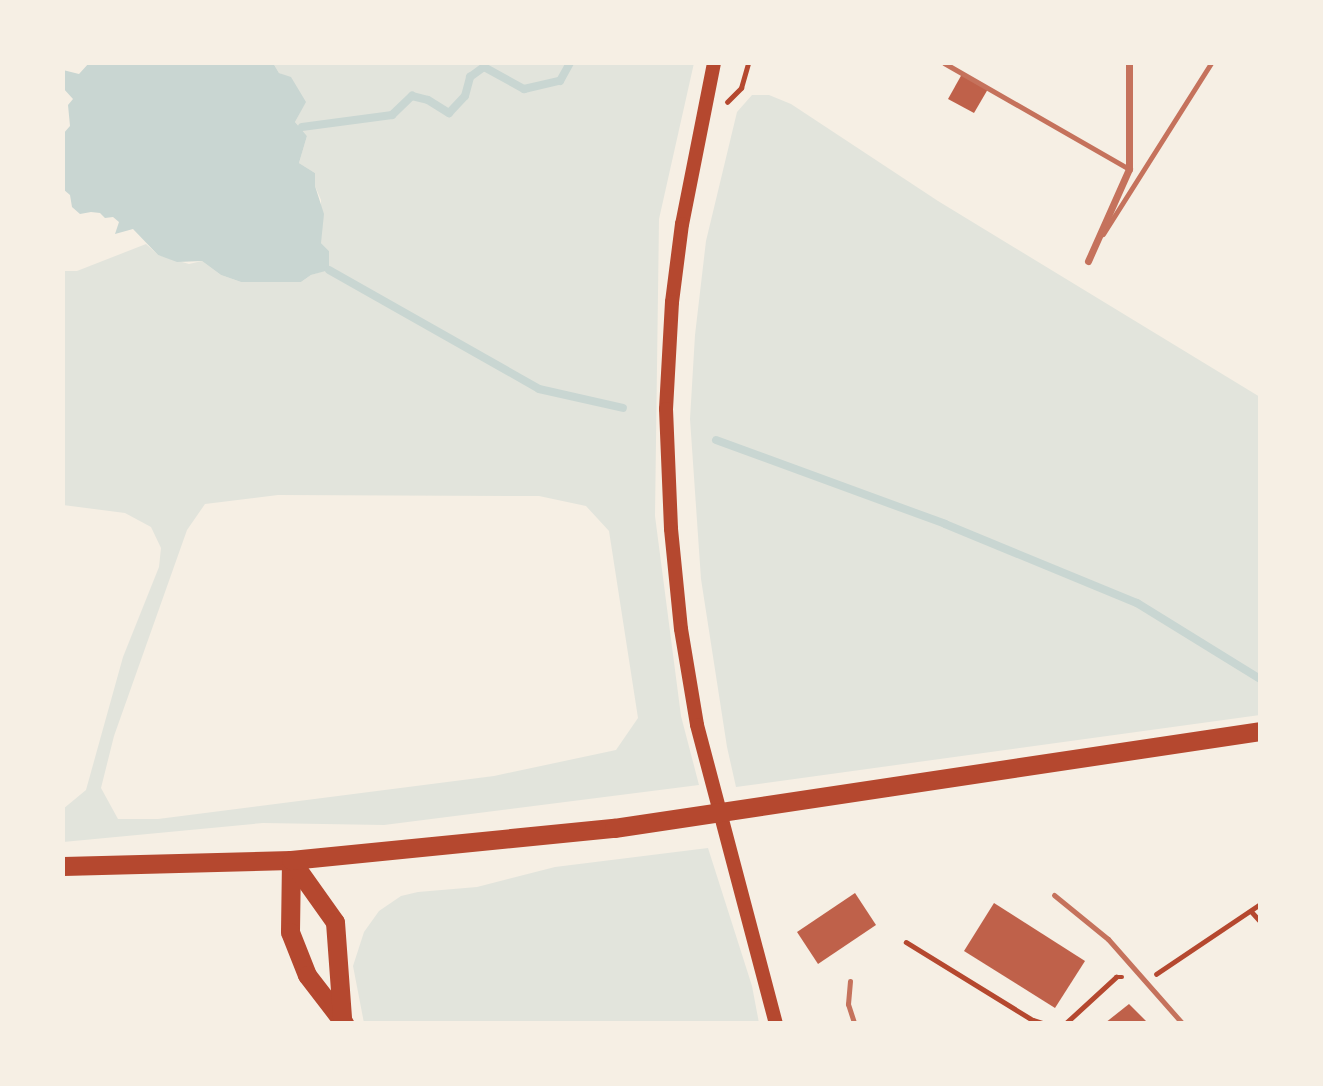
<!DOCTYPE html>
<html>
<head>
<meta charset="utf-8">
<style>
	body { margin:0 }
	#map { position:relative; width:1323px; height:1086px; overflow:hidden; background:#f6efe4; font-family:"Alegreya Sans",sans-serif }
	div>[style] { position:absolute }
	.green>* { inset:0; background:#e2e4dc }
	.water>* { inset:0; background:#c9d6d2 }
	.stream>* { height:8px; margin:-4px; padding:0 4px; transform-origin:4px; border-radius:4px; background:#c9d6d2 }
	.building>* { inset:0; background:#bf614a }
	.path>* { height:4.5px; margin:-2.25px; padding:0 2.25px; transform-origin:2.25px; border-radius:2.25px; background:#b5482f }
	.service>* { height:5px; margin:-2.5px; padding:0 2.5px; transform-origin:2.5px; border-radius:2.5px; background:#c5725c }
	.minor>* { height:7px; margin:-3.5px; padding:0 3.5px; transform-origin:3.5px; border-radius:3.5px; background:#c5725c }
	.secondary>* { height:14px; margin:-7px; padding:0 7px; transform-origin:7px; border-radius:7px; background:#b5482f }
	.trunk>* { height:19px; margin:-9.5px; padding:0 9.5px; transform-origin:9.5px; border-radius:9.5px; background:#b5482f }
	span { translate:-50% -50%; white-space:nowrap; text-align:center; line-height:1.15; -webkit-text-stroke:7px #f6efe4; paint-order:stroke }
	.frame { position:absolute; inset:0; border:65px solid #f6efe4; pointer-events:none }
</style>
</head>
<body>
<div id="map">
	<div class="green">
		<i style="clip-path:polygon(evenodd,273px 63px,694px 63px,659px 219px,655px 516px,681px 716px,699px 785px,384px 825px,263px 823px,63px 842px,63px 809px,86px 790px,123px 657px,159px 567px,161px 548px,151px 527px,125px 513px,63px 505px,63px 271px,77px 271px,146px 244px,158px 255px,189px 264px,202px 261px,221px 275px,241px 282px,301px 282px,311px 275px,329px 269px,329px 251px,321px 243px,321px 200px,315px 186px,315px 173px,299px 163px,307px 136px,295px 122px,305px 102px,291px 78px,279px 73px,273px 63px,278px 495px,539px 496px,586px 506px,609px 531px,638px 718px,616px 750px,494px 776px,158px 819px,118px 819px,101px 788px,114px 736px,187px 530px,205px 504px,278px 495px)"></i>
		<i style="clip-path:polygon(752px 95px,769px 95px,791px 104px,938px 201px,1260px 397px,1260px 715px,736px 787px,727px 747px,701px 579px,690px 419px,695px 335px,706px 241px,737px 112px)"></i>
		<i style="clip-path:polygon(708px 848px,752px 986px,759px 1023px,364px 1023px,353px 966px,364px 932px,379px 911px,401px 896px,418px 892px,477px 887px,555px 867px)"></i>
	</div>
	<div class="water">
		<i style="clip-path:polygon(89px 63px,273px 63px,279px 73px,291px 77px,306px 102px,295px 122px,307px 136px,299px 163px,315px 173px,315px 186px,324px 214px,321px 243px,329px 251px,329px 270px,311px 275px,301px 282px,241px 282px,221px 275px,202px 261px,177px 262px,158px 255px,133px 229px,115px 234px,119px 222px,113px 217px,105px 218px,100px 213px,91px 212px,80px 214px,72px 207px,70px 195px,63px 189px,63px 134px,70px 126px,68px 105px,73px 99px,63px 88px,63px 70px,79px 74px)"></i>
	</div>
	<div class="stream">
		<i style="left:302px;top:127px;width:91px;rotate:-7.6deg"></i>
		<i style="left:392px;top:115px;width:28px;rotate:-44deg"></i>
		<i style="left:412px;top:96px;width:16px;rotate:14deg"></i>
		<i style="left:428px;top:100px;width:25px;rotate:32deg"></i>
		<i style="left:449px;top:113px;width:23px;rotate:-47deg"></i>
		<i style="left:465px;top:96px;width:20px;rotate:-75deg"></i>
		<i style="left:470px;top:77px;width:17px;rotate:-36deg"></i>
		<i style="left:484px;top:67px;width:46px;rotate:28.8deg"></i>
		<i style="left:524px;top:89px;width:37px;rotate:-13deg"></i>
		<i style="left:560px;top:81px;width:21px;rotate:-61deg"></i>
		<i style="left:329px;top:270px;width:241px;rotate:29.5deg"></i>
		<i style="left:539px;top:389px;width:86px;rotate:12.7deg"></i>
		<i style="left:716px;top:440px;width:244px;rotate:20.1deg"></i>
		<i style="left:945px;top:524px;width:208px;rotate:22.4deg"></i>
		<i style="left:1137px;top:603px;width:145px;rotate:31.7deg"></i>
	</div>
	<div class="building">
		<i style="clip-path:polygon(962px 74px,988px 89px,974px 113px,948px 99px)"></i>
		<i style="clip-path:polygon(855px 893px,876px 925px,818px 964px,797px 932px)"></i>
		<i style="clip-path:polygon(994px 903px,1085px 961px,1055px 1008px,964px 951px)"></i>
		<i style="clip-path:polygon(1129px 1004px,1148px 1023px,1105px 1023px)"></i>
	</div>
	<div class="path">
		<i style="left:727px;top:102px;width:20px;rotate:-45deg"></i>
		<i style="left:741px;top:88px;width:26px;rotate:-74deg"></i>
		<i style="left:1251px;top:911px;width:13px;rotate:48deg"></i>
		<i style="left:906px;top:942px;width:149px;rotate:31.6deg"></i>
		<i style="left:1033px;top:1020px;width:10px;rotate:17deg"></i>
		<i style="left:1156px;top:974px;width:125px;rotate:-33.9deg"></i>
		<i style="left:1066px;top:1023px;width:68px;rotate:-42.6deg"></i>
		<i style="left:1116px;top:977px;width:6px"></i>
	</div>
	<div class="service">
		<i style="left:944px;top:63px;width:213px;rotate:29.8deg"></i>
		<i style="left:1103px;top:234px;width:202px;rotate:-57.7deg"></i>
		<i style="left:1054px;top:895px;width:70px;rotate:39.2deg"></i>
		<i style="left:1108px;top:939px;width:112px;rotate:48.6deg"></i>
		<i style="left:850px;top:981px;width:23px;rotate:95deg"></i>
		<i style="left:848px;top:1004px;width:20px;rotate:72deg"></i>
	</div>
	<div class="minor">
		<i style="left:1088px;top:261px;width:101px;rotate:-66deg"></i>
		<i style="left:1129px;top:169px;width:106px;rotate:-90deg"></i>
	</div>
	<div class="secondary">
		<i style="left:714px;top:63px;width:164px;rotate:101.2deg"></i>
		<i style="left:682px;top:224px;width:79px;rotate:97.3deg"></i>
		<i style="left:672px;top:302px;width:107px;rotate:93.2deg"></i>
		<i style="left:666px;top:409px;width:120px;rotate:87.6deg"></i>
		<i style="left:671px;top:529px;width:100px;rotate:84.3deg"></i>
		<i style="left:681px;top:629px;width:97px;rotate:80.5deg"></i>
		<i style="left:697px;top:725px;width:308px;rotate:75.2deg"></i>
	</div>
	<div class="trunk">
		<i style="left:291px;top:860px;width:72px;rotate:90.8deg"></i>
		<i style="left:290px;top:932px;width:46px;rotate:68.4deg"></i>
		<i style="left:307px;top:975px;width:61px;rotate:52.4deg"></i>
		<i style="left:291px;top:860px;width:76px;rotate:54.6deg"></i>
		<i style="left:335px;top:922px;width:96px;rotate:85.8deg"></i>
		<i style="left:63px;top:866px;width:228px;rotate:-1.5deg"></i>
		<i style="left:291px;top:860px;width:325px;rotate:-5.7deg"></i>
		<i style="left:614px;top:828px;width:653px;rotate:-8.54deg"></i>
	</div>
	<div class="frame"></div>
</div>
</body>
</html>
